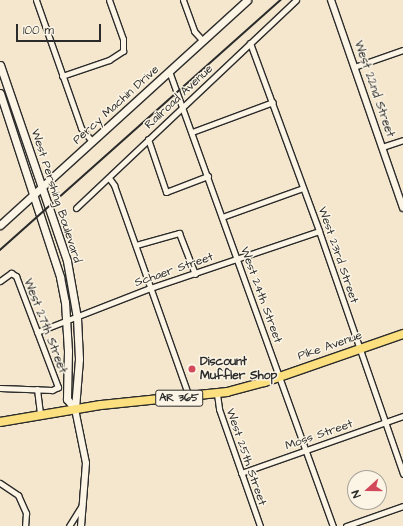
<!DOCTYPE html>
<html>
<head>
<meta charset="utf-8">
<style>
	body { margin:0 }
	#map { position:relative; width:403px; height:526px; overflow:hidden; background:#f4e7cd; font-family:"Architects Daughter",sans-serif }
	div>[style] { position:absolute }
	.roads { filter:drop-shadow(1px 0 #2b2b2b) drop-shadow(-1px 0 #2b2b2b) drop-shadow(0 1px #2b2b2b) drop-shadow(0 -1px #2b2b2b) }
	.minor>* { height:5px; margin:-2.5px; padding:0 2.5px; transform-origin:2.5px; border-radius:2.5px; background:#fcf5e5 }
	.tertiary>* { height:6px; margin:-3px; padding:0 3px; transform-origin:3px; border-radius:3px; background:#fcf5e5 }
	.secondary>* { height:7px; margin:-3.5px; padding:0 3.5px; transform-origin:3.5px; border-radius:3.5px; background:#fcf5e5 }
	.primary>* { height:8px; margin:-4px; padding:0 4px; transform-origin:4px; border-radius:4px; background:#fce080 }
	.rail>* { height:1.5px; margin:-0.75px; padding:0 0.75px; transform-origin:0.75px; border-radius:0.75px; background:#2b2b2b }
	.dots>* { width:11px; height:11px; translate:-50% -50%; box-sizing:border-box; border:2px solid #fcf5e5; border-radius:50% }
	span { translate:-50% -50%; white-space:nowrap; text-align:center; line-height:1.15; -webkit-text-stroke:3px #fcf5e5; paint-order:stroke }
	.shield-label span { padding:1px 3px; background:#fcf5e5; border:1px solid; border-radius:3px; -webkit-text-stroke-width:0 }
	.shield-label { font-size:11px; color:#2b2b2b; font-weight:700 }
	.street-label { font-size:12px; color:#2b2b2b }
	.poi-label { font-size:12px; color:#2b2b2b; font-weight:700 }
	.left { translate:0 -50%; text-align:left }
	.north { position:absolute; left:347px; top:470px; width:40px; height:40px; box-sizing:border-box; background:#fcf5e5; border:1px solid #a8a49b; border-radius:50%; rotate:249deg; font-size:11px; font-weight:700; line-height:16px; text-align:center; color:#2b2b2b }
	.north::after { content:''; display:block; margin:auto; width:14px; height:18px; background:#d1495b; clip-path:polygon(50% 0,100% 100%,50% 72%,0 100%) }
	.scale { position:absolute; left:16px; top:24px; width:85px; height:18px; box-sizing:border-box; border:2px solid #2b2b2b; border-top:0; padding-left:5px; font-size:12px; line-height:14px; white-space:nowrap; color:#2b2b2b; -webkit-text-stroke:3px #fcf5e5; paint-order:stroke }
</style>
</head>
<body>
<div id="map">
	<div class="roads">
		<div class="minor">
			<i style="left:36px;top:0;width:136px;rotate:70.6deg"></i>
			<i style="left:81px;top:128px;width:17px;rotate:50deg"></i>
			<i style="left:183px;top:0;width:33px;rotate:70deg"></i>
			<i style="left:194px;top:31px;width:12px;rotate:48deg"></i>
			<i style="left:250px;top:43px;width:200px;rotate:69.8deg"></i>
			<i style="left:319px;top:231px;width:257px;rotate:70.9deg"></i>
			<i style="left:354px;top:67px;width:52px;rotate:-19.1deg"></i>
			<i style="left:169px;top:71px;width:484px;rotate:70.2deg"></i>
			<i style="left:62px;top:76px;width:50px;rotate:-18.8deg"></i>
			<i style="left:109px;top:60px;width:17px;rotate:-33deg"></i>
			<i style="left:123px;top:51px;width:12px;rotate:-90deg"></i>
			<i style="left:123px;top:39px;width:41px;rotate:-109.7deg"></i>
			<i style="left:192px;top:132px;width:86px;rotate:-20.3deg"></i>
			<i style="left:148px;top:139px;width:56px;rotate:71.2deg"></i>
			<i style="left:166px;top:192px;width:45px;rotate:-20.9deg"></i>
			<i style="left:382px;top:147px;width:22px;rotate:-18deg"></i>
			<i style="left:109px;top:178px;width:9px;rotate:54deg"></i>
			<i style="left:114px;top:185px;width:225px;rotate:70.5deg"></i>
			<i style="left:76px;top:208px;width:303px;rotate:-43.4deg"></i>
			<i style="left:222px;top:217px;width:86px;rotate:-19.7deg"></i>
			<i style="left:136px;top:245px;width:45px;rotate:-15.6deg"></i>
			<i style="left:179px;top:233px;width:44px;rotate:68.7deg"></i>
			<i style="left:0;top:281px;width:14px;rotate:-36deg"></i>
			<i style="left:11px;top:273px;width:6px;rotate:31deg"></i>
			<i style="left:16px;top:276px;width:119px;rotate:69.3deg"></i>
			<i style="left:58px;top:387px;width:7px;rotate:153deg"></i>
			<i style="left:52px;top:390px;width:52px;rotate:-177.8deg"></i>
			<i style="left:37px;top:332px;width:121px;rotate:-21.3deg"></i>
			<i style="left:150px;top:288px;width:178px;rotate:-18.6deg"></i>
			<i style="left:37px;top:389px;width:26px;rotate:83deg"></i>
			<i style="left:217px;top:394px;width:15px;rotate:82deg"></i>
			<i style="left:219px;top:409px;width:124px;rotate:70.7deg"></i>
			<i style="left:241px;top:473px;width:172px;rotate:-19.4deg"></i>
			<i style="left:0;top:483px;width:22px;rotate:34deg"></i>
			<i style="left:18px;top:495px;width:20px;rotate:66deg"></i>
			<i style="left:26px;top:513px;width:13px;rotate:94deg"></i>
			<i style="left:69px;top:526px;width:25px;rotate:-58deg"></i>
			<i style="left:346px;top:526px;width:60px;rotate:-19.3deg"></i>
		</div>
		<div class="tertiary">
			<i style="left:331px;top:0;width:220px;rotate:70.9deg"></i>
			<i style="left:75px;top:409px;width:55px;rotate:78.5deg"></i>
			<i style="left:86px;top:463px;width:63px;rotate:94.5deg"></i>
		</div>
		<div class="secondary">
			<i style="left:0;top:65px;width:207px;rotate:71.1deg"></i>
			<i style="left:67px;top:261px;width:58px;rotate:80deg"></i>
			<i style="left:77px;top:318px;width:41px;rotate:87.2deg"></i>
			<i style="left:79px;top:359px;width:50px;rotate:94.6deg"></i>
			<i style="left:0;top:93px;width:194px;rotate:71.9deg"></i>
			<i style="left:60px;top:277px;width:25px;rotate:79deg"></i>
			<i style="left:65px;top:302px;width:49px;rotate:86.5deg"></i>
			<i style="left:68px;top:351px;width:48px;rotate:91.2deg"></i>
			<i style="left:67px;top:399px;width:13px;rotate:51deg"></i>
			<i style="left:0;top:225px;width:334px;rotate:-42.3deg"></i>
		</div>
		<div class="primary">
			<i style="left:0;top:422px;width:102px;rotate:-9.6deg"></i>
			<i style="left:101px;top:405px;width:127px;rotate:-5.9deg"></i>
			<i style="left:227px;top:392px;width:39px;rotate:-15deg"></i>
			<i style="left:265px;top:382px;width:146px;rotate:-19.2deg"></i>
		</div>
	</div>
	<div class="rail">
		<i style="left:0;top:250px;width:376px;rotate:-41.7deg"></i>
	</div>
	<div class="dots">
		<i style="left:192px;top:369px;background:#d1495b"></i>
	</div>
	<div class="shield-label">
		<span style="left:179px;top:398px">AR 365</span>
	</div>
	<div class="street-label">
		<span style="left:374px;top:89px;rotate:71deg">West 22nd Street</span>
		<span style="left:179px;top:97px;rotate:-43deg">Railroad Avenue</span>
		<span style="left:116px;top:105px;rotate:-42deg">Percy Machin Drive</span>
		<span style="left:56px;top:196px;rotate:72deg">West Pershing Boulevard</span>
		<span style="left:338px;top:255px;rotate:71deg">West 23rd Street</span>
		<span style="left:174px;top:270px;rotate:-19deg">Schaer Street</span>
		<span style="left:261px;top:295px;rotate:70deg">West 24th Street</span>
		<span style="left:45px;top:326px;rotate:69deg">West 27th Street</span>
		<span style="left:330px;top:346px;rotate:-19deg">Pike Avenue</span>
		<span style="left:319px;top:435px;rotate:-19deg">Moss Street</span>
		<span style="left:246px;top:457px;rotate:71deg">West 25th Street</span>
	</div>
	<div class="poi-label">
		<span class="left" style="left:200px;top:369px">Discount<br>Muffler Shop</span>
	</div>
	<div class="north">N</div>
	<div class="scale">100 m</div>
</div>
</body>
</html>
